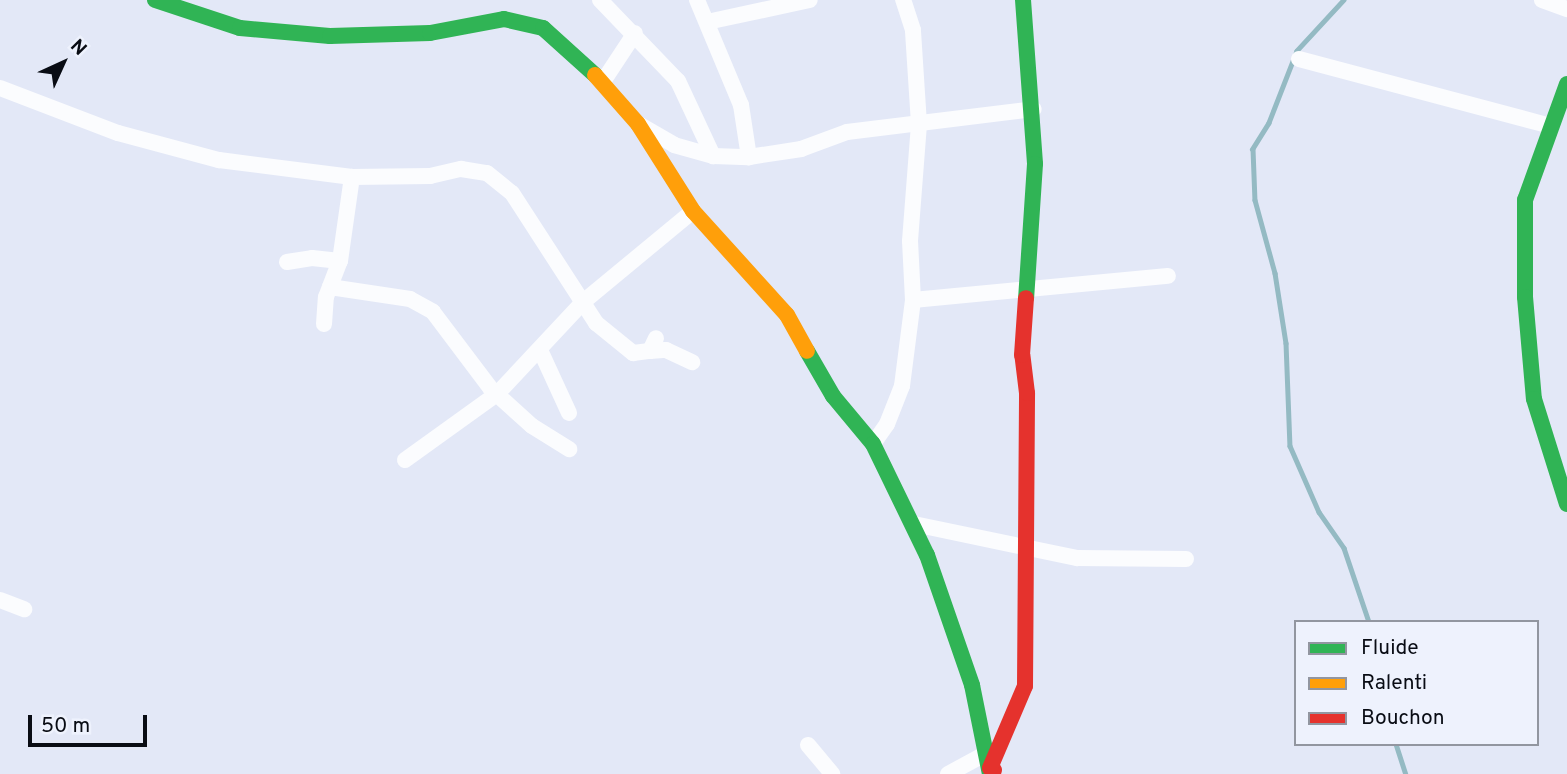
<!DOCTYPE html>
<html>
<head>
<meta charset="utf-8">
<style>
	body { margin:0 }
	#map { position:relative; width:1567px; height:774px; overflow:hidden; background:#e3e8f7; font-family:Overpass,sans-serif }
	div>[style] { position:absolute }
	.stream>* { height:4.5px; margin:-2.25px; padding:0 2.25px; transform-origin:2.25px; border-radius:2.25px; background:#94bac3 }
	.street>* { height:16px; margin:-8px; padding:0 8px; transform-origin:8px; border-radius:8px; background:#fbfcfe }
	.fast>* { height:16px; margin:-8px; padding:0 8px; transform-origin:8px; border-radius:8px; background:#30b455 }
	.slow>* { height:16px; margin:-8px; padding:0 8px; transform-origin:8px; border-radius:8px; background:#ff9f0a }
	.jam>* { height:16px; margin:-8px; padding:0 8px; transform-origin:8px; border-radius:8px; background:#e5322d }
	span { translate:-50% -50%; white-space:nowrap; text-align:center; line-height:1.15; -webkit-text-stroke:5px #eef2fd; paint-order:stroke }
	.legend { position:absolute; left:1294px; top:620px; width:245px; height:126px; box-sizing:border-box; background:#eef2fd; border:2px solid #9296a0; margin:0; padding:9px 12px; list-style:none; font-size:21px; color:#090c14 }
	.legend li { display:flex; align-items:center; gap:14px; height:35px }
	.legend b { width:35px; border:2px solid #9296a0 }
	.north { position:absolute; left:28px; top:28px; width:70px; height:70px; -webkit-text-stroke:5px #eef2fd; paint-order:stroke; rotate:45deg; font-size:19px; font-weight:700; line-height:28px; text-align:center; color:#090c14 }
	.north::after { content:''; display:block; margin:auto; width:24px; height:32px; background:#090c14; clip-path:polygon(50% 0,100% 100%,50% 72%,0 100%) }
	.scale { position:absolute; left:28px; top:715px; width:119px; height:32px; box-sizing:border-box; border:4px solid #090c14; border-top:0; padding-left:9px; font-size:21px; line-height:24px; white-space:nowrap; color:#090c14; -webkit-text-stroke:5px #eef2fd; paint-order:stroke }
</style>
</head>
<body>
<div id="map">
	<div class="stream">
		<i style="left:1344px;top:0;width:69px;rotate:132.7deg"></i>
		<i style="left:1297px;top:51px;width:77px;rotate:111.3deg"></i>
		<i style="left:1269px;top:123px;width:31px;rotate:122deg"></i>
		<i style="left:1253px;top:149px;width:51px;rotate:87.8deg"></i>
		<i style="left:1255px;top:200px;width:76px;rotate:74.7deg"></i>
		<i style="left:1275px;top:273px;width:71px;rotate:81.1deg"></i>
		<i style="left:1286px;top:343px;width:103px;rotate:87.8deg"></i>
		<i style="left:1290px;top:446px;width:72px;rotate:66.3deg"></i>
		<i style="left:1319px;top:512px;width:44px;rotate:55.2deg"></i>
		<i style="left:1344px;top:548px;width:78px;rotate:71.3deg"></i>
		<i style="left:1396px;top:744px;width:32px;rotate:72deg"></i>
	</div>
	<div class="street">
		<i style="left:600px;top:0;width:112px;rotate:46.1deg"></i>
		<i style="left:678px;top:81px;width:83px;rotate:65deg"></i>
		<i style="left:697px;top:0;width:114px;rotate:67.3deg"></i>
		<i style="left:741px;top:105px;width:53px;rotate:81.3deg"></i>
		<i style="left:1542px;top:0;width:27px;rotate:20deg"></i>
		<i style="left:707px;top:22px;width:105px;rotate:-12.1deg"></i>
		<i style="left:1299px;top:59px;width:261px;rotate:14.9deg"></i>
		<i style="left:604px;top:80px;width:56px;rotate:-56.6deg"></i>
		<i style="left:0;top:88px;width:126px;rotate:20.9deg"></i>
		<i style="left:118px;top:133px;width:105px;rotate:15deg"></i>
		<i style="left:219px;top:160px;width:134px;rotate:7.3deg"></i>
		<i style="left:352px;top:177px;width:78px;rotate:-0.7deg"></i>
		<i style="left:430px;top:176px;width:32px;rotate:-13deg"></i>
		<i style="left:461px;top:169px;width:26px;rotate:9deg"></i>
		<i style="left:487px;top:173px;width:32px;rotate:39deg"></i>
		<i style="left:512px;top:193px;width:155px;rotate:57.1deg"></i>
		<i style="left:596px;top:323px;width:48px;rotate:39deg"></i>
		<i style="left:633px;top:353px;width:17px;rotate:-7deg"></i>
		<i style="left:650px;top:351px;width:14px;rotate:-65deg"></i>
		<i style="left:640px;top:125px;width:39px;rotate:30deg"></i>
		<i style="left:674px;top:145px;width:41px;rotate:15.8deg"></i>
		<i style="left:713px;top:156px;width:36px;rotate:2deg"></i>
		<i style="left:749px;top:157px;width:53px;rotate:-8.7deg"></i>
		<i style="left:801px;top:149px;width:49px;rotate:-20.3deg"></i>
		<i style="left:847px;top:132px;width:188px;rotate:-7deg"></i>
		<i style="left:287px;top:262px;width:25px;rotate:-9deg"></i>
		<i style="left:312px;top:258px;width:28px;rotate:6deg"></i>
		<i style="left:330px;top:287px;width:81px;rotate:8.5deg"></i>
		<i style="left:410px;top:299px;width:26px;rotate:29deg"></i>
		<i style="left:433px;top:312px;width:96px;rotate:53deg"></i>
		<i style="left:491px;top:389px;width:55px;rotate:42.1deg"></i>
		<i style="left:532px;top:426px;width:44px;rotate:31.9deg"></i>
		<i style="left:913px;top:300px;width:256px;rotate:-5.4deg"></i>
		<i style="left:324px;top:324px;width:27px;rotate:-86deg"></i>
		<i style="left:326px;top:297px;width:39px;rotate:-69deg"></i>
		<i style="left:340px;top:261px;width:85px;rotate:-81.9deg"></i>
		<i style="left:650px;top:351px;width:16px;rotate:-4deg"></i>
		<i style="left:666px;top:350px;width:29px;rotate:25deg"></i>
		<i style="left:541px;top:352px;width:67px;rotate:65.3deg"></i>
		<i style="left:873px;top:444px;width:24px;rotate:-55deg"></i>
		<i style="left:887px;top:424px;width:41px;rotate:-68.5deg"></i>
		<i style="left:902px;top:386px;width:87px;rotate:-82.7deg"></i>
		<i style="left:913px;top:300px;width:59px;rotate:-92.9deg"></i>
		<i style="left:910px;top:241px;width:117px;rotate:-85.6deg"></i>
		<i style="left:919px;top:124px;width:94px;rotate:-93.7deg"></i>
		<i style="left:913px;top:30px;width:32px;rotate:-108deg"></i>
		<i style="left:405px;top:460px;width:113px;rotate:-35.7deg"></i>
		<i style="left:497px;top:394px;width:126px;rotate:-46.9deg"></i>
		<i style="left:583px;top:302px;width:143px;rotate:-39.6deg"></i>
		<i style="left:914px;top:524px;width:167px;rotate:11.8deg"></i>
		<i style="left:1077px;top:558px;width:109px;rotate:0.5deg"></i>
		<i style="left:0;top:600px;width:26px;rotate:21deg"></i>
		<i style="left:808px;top:745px;width:38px;rotate:50deg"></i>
		<i style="left:948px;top:774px;width:44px;rotate:-28.3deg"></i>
	</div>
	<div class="fast">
		<i style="left:155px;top:0;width:89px;rotate:18.2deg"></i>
		<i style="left:240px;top:28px;width:90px;rotate:5.1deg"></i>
		<i style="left:330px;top:36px;width:100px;rotate:-1.7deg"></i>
		<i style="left:430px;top:33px;width:75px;rotate:-10.7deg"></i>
		<i style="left:504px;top:19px;width:40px;rotate:13deg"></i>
		<i style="left:543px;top:28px;width:70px;rotate:42.1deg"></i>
		<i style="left:1023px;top:0;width:164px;rotate:85.8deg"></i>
		<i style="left:1035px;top:164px;width:134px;rotate:93.8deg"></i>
		<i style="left:1567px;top:84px;width:123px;rotate:109.9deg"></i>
		<i style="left:1525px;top:200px;width:97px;rotate:90deg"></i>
		<i style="left:1525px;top:297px;width:102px;rotate:85deg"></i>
		<i style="left:1534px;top:399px;width:110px;rotate:72.6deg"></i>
		<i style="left:807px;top:351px;width:52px;rotate:60deg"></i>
		<i style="left:833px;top:396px;width:62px;rotate:50.2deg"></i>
		<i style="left:873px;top:444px;width:123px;rotate:64.1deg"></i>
		<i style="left:927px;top:555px;width:138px;rotate:70.9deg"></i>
		<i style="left:972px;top:685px;width:91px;rotate:78.6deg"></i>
	</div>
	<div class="slow">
		<i style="left:595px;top:75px;width:65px;rotate:48.7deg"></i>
		<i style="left:638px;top:124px;width:103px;rotate:57.7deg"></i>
		<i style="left:693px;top:211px;width:140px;rotate:47.9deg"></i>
		<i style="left:787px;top:315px;width:41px;rotate:60.9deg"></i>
	</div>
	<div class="jam">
		<i style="left:994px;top:770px;width:4px;rotate:-153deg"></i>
		<i style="left:990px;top:768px;width:89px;rotate:-66.9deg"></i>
		<i style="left:1025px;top:686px;width:293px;rotate:-89.6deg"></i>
		<i style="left:1027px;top:393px;width:38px;rotate:-97deg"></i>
		<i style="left:1022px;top:355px;width:57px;rotate:-86deg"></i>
	</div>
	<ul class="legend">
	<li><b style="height:9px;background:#30b455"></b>Fluide</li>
	<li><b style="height:9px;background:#ff9f0a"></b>Ralenti</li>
	<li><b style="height:9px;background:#e5322d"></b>Bouchon</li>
	</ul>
	<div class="north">N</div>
	<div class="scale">50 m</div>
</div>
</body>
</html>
